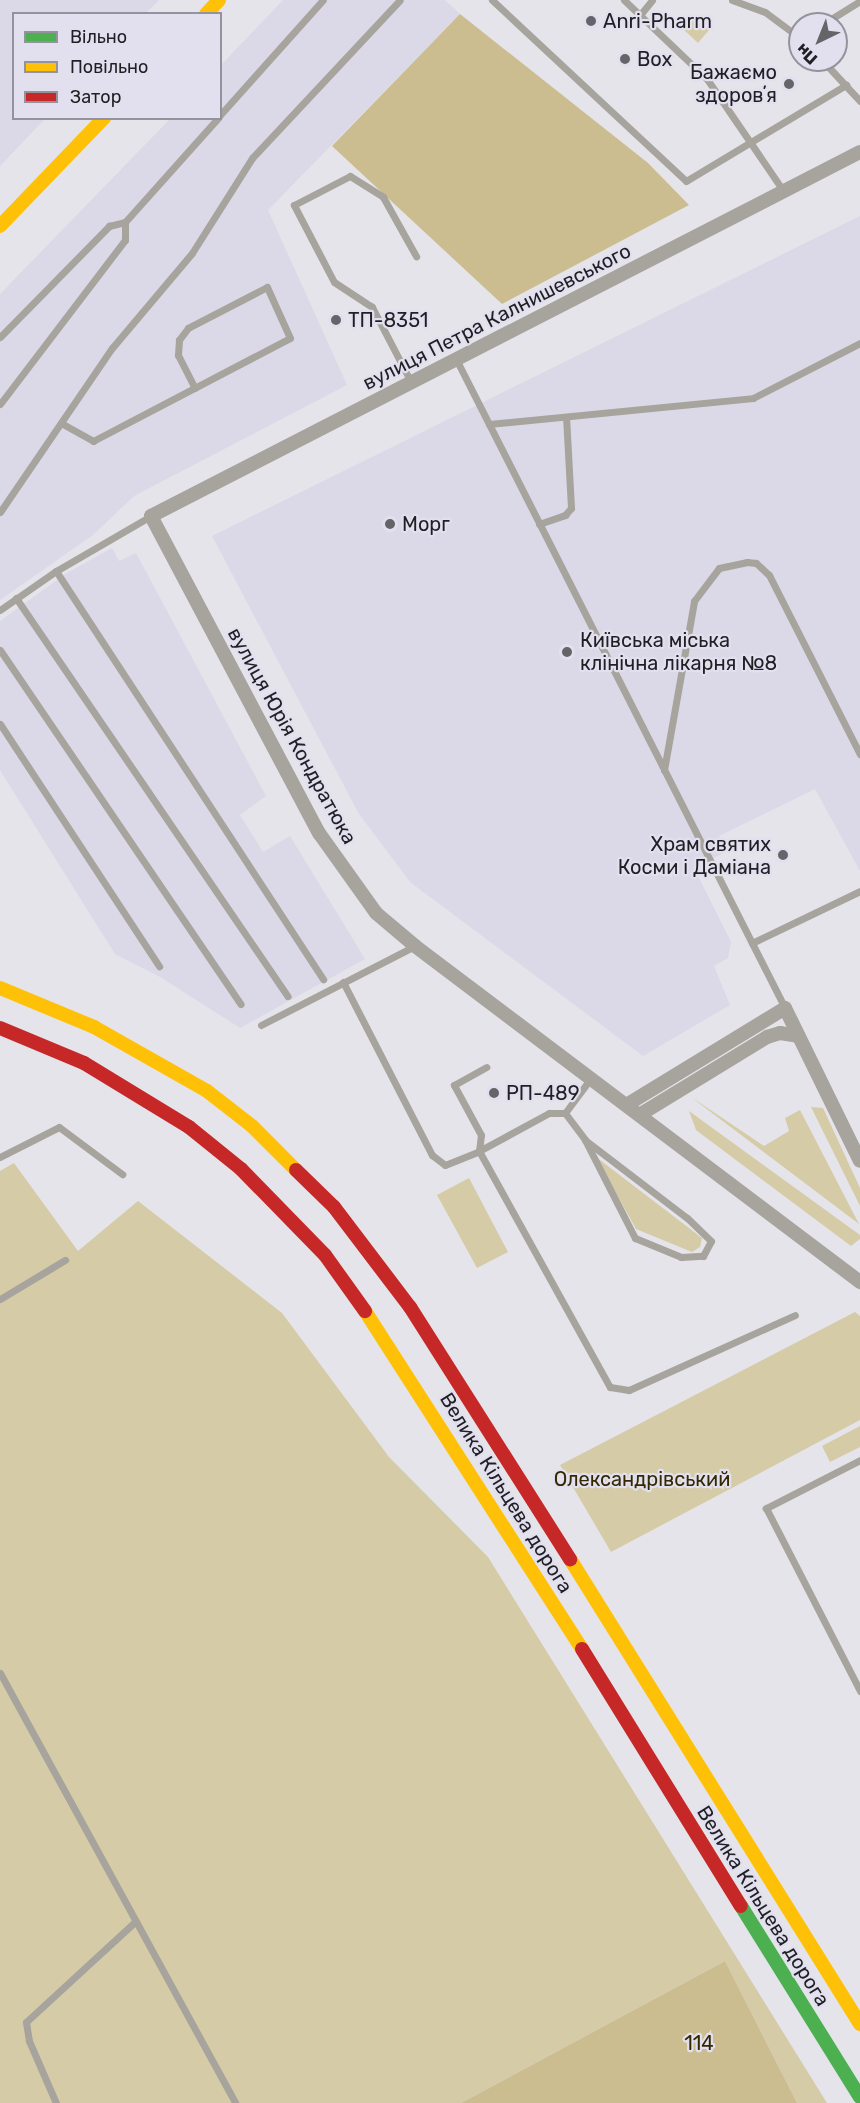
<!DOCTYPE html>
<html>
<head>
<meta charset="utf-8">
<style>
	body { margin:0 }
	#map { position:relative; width:860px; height:2103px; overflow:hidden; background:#e4e4ea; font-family:Rubik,sans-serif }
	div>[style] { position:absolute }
	.built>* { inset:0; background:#dbd9e7 }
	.green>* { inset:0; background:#d6cba7 }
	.forest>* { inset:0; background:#cbbd8f }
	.lane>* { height:7px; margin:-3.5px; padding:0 3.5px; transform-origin:3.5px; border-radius:3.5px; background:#a7a39d }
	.street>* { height:14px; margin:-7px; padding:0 7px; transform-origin:7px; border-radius:7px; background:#a7a39d }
	.fast>* { height:14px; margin:-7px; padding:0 7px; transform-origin:7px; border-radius:7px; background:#4caf50 }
	.slow>* { height:14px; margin:-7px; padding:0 7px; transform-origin:7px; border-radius:7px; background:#ffc107 }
	.jam>* { height:14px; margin:-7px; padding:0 7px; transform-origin:7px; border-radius:7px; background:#c62828 }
	.dots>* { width:16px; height:16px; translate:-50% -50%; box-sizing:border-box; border:3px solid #e2e0ee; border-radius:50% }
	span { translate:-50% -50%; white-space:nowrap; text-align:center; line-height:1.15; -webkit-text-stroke:4.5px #e2e0ee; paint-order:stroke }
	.poi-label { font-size:20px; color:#201f24 }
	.left { translate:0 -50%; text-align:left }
	.right { translate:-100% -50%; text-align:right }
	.street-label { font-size:20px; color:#201f24 }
	.park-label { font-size:20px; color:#332800 }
	.legend { position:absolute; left:12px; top:12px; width:210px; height:108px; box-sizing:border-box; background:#e2e0ee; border:2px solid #94939d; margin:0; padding:8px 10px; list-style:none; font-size:18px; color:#201f24 }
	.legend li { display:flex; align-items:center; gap:12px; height:30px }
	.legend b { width:30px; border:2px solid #94939d }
	.north { position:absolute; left:788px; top:12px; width:60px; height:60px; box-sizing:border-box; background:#e2e0ee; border:2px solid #94939d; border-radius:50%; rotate:223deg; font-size:16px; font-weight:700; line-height:24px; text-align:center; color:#201f24 }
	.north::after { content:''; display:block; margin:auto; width:21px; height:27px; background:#656469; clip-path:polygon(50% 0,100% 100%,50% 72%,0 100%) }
</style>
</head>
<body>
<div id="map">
	<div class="built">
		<i style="clip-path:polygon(0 0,159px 0,146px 13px,14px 14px,14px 118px,45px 119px,0 166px)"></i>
		<i style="clip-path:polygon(283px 0,445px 0,460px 14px,268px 210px,347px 385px,134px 496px,93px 535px,0 600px,0 294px,170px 119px,220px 118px,221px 65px)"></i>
		<i style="clip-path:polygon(860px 216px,860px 871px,815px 789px,719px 836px,726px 852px,694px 868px,731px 942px,728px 958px,714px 966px,730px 1005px,643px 1056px,410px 882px,359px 814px,212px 536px)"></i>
		<i style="clip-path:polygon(112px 548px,119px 561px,136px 553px,266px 796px,240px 815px,263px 852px,290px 836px,365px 959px,240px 1028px,162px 978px,115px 954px,0 770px,0 621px,67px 573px)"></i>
	</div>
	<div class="green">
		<i style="clip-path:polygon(693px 15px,709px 30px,698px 43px,681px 27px)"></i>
		<i style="clip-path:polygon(691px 1097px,764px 1146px,789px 1131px,785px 1118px,800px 1110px,859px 1224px)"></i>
		<i style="clip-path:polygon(811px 1107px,823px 1108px,860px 1188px,860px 1206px)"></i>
		<i style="clip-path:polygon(689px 1111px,860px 1235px,860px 1239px,851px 1246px,696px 1130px)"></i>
		<i style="clip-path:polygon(596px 1157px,702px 1238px,700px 1247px,692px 1252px,636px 1229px)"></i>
		<i style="clip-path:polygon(14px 1163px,78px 1251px,138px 1201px,282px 1313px,389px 1457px,488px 1557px,827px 2103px,797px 2103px,725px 1961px,461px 2103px,0 2103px,0 1171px)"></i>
		<i style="clip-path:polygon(469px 1178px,508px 1252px,477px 1268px,437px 1195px)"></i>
		<i style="clip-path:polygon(855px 1312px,860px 1316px,860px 1420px,611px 1552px,560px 1465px)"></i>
		<i style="clip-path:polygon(860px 1426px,860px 1447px,830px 1462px,822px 1446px)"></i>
	</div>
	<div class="forest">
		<i style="clip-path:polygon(460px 14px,648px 163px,689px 205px,502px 304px,332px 146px)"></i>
		<i style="clip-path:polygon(725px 1961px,797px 2103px,461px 2103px)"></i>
	</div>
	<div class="lane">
		<i style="left:492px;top:0;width:265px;rotate:43deg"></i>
		<i style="left:686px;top:181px;width:187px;rotate:-31deg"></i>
		<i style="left:624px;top:0;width:115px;rotate:43.6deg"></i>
		<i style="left:707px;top:79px;width:137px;rotate:55.7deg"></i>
		<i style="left:732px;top:0;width:35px;rotate:20deg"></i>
		<i style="left:765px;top:12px;width:44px;rotate:36.6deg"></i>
		<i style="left:640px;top:15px;width:19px;rotate:-51deg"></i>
		<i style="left:823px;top:24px;width:44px;rotate:-31.9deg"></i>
		<i style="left:822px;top:60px;width:56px;rotate:47.2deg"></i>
		<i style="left:220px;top:115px;width:154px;rotate:-48.2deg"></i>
		<i style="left:0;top:337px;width:156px;rotate:-45.5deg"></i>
		<i style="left:109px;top:226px;width:16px;rotate:-14deg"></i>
		<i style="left:125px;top:222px;width:140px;rotate:-48.2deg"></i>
		<i style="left:456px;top:359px;width:728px;rotate:63.12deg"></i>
		<i style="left:411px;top:382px;width:85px;rotate:-117.5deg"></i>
		<i style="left:372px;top:307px;width:45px;rotate:-146.7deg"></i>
		<i style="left:334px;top:282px;width:87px;rotate:-117.5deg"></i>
		<i style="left:294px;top:205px;width:63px;rotate:-27.4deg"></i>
		<i style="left:350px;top:176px;width:39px;rotate:32deg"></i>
		<i style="left:383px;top:197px;width:68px;rotate:60.8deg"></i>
		<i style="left:0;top:404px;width:206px;rotate:-52.7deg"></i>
		<i style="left:125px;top:240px;width:18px;rotate:-90deg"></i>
		<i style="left:61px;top:423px;width:37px;rotate:29deg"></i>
		<i style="left:93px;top:441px;width:222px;rotate:-27.6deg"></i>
		<i style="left:290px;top:338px;width:56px;rotate:-114.3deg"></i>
		<i style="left:267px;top:287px;width:89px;rotate:152.6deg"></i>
		<i style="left:188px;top:328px;width:15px;rotate:127deg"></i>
		<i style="left:179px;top:340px;width:15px;rotate:94deg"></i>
		<i style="left:178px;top:355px;width:37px;rotate:63deg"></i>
		<i style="left:489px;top:424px;width:265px;rotate:-5.6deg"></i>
		<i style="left:753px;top:398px;width:120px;rotate:-27.2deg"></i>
		<i style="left:0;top:512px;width:199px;rotate:-55.7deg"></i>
		<i style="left:112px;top:348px;width:124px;rotate:-49.9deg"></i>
		<i style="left:192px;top:253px;width:112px;rotate:-57.7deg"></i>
		<i style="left:252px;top:158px;width:216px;rotate:-46.9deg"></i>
		<i style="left:539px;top:524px;width:28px;rotate:-19deg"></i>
		<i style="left:565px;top:515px;width:9px;rotate:-49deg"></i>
		<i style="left:571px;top:508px;width:91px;rotate:-93.1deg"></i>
		<i style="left:56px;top:571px;width:488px;rotate:56.8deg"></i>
		<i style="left:16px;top:598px;width:482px;rotate:55.7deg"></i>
		<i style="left:0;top:610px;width:68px;rotate:-34.9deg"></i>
		<i style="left:56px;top:571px;width:110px;rotate:-30.1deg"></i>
		<i style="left:0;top:650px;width:428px;rotate:55.8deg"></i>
		<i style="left:0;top:724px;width:290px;rotate:56.7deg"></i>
		<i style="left:664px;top:770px;width:172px;rotate:-79.9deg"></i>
		<i style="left:694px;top:601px;width:41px;rotate:-52.9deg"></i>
		<i style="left:719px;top:568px;width:29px;rotate:-12deg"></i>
		<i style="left:747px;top:562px;width:9px;rotate:6deg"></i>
		<i style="left:756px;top:563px;width:18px;rotate:43deg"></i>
		<i style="left:769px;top:575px;width:201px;rotate:63.1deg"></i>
		<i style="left:752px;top:943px;width:120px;rotate:-25.7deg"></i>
		<i style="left:343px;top:982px;width:195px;rotate:62.8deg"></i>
		<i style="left:432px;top:1155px;width:16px;rotate:38deg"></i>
		<i style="left:445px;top:1165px;width:37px;rotate:-22deg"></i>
		<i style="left:479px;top:1151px;width:16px;rotate:-83deg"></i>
		<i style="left:481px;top:1135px;width:57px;rotate:-118.4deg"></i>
		<i style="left:454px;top:1085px;width:37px;rotate:-29deg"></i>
		<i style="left:261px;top:1025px;width:173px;rotate:-27.2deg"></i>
		<i style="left:565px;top:1113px;width:16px;rotate:180deg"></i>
		<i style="left:549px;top:1113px;width:80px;rotate:151.5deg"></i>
		<i style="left:479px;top:1151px;width:270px;rotate:61deg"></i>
		<i style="left:610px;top:1387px;width:19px;rotate:9deg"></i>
		<i style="left:629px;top:1390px;width:182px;rotate:-24.3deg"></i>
		<i style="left:565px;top:1113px;width:34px;rotate:53deg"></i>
		<i style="left:585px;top:1140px;width:110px;rotate:63deg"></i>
		<i style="left:635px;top:1238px;width:50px;rotate:22.4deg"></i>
		<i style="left:681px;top:1257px;width:22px;rotate:-3deg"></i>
		<i style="left:703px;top:1256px;width:17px;rotate:-62deg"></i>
		<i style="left:711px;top:1241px;width:33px;rotate:-136deg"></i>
		<i style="left:687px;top:1218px;width:128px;rotate:-142.6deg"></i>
		<i style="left:565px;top:1113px;width:44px;rotate:-53.4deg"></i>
		<i style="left:0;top:1157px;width:66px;rotate:-27deg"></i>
		<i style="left:59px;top:1127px;width:79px;rotate:36.7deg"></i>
		<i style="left:0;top:1299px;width:76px;rotate:-31deg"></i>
		<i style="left:860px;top:1460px;width:106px;rotate:152.9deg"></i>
		<i style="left:766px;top:1508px;width:206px;rotate:62.8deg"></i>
		<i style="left:0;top:1673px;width:490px;rotate:61.3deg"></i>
		<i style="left:56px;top:2103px;width:68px;rotate:-113.5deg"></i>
		<i style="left:29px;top:2041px;width:19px;rotate:-99deg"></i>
		<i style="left:26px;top:2022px;width:149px;rotate:-42.6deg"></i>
	</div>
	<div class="street">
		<i style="left:860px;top:152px;width:797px;rotate:152.82deg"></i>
		<i style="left:151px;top:516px;width:359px;rotate:62.1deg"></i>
		<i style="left:319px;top:833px;width:98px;rotate:54.5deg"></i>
		<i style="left:376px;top:913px;width:51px;rotate:40.2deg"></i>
		<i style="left:415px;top:946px;width:558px;rotate:37.05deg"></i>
		<i style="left:628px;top:1104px;width:184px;rotate:-31.4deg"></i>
		<i style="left:785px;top:1008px;width:170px;rotate:63.9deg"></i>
		<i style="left:641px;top:1114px;width:148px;rotate:-31.4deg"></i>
		<i style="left:767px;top:1037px;width:14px;rotate:-17deg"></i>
		<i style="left:780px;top:1033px;width:18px;rotate:9deg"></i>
	</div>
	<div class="fast">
		<i style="left:741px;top:1906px;width:225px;rotate:58.1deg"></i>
	</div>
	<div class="slow">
		<i style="left:206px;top:14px;width:19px;rotate:-47deg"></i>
		<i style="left:0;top:226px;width:150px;rotate:-46.1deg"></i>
		<i style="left:0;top:988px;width:102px;rotate:22.5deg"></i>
		<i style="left:94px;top:1027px;width:130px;rotate:29.5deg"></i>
		<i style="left:207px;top:1091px;width:57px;rotate:37.9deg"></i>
		<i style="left:252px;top:1126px;width:62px;rotate:45deg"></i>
		<i style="left:365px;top:1311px;width:402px;rotate:57.3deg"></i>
		<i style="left:570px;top:1559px;width:548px;rotate:58.05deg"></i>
	</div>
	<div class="jam">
		<i style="left:0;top:1028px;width:91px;rotate:22.6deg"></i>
		<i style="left:84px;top:1063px;width:123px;rotate:31.4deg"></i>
		<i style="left:189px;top:1127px;width:67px;rotate:38.9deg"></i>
		<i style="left:241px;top:1169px;width:120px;rotate:45.7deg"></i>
		<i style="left:325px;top:1255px;width:69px;rotate:54.5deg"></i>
		<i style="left:296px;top:1170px;width:53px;rotate:44.2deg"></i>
		<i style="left:334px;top:1207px;width:126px;rotate:52.8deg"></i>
		<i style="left:410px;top:1307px;width:299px;rotate:57.6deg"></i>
		<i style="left:582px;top:1649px;width:302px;rotate:58.3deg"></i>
	</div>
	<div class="dots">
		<i style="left:591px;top:21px;background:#656469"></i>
		<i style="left:625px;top:59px;background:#656469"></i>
		<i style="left:789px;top:84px;background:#656469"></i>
		<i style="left:336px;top:320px;background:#656469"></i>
		<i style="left:390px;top:524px;background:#656469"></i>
		<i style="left:567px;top:652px;background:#656469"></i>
		<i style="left:783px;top:855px;background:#656469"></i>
		<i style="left:494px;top:1093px;background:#656469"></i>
	</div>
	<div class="poi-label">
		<span class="left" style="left:603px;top:21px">Anri-Pharm</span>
		<span class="left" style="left:637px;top:59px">Box</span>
		<span class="right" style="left:777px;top:84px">Бажаємо<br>здоровʼя</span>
		<span class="left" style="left:348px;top:320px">ТП-8351</span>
		<span class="left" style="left:402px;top:524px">Морг</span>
		<span class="left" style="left:580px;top:652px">Київська міська<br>клінічна лікарня №8</span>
		<span class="right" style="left:771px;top:856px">Храм святих<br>Косми і Даміана</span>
		<span class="left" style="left:506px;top:1093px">РП-489</span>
	</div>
	<div class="street-label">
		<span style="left:497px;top:317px;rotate:-27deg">вулиця Петра Калнишевського</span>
		<span style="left:292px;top:736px;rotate:61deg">вулиця Юрія Кондратюка</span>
		<span style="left:506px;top:1493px;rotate:58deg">Велика Кільцева дорога</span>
		<span style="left:763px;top:1906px;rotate:58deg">Велика Кільцева дорога</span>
	</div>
	<div class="park-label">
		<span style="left:642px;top:1479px">Олександрівський</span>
		<span style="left:699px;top:2043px">114</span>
	</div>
	<ul class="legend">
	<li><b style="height:8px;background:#4caf50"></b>Вільно</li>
	<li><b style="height:8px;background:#ffc107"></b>Повільно</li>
	<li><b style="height:8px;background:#c62828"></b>Затор</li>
	</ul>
	<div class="north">Пн</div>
</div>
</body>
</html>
